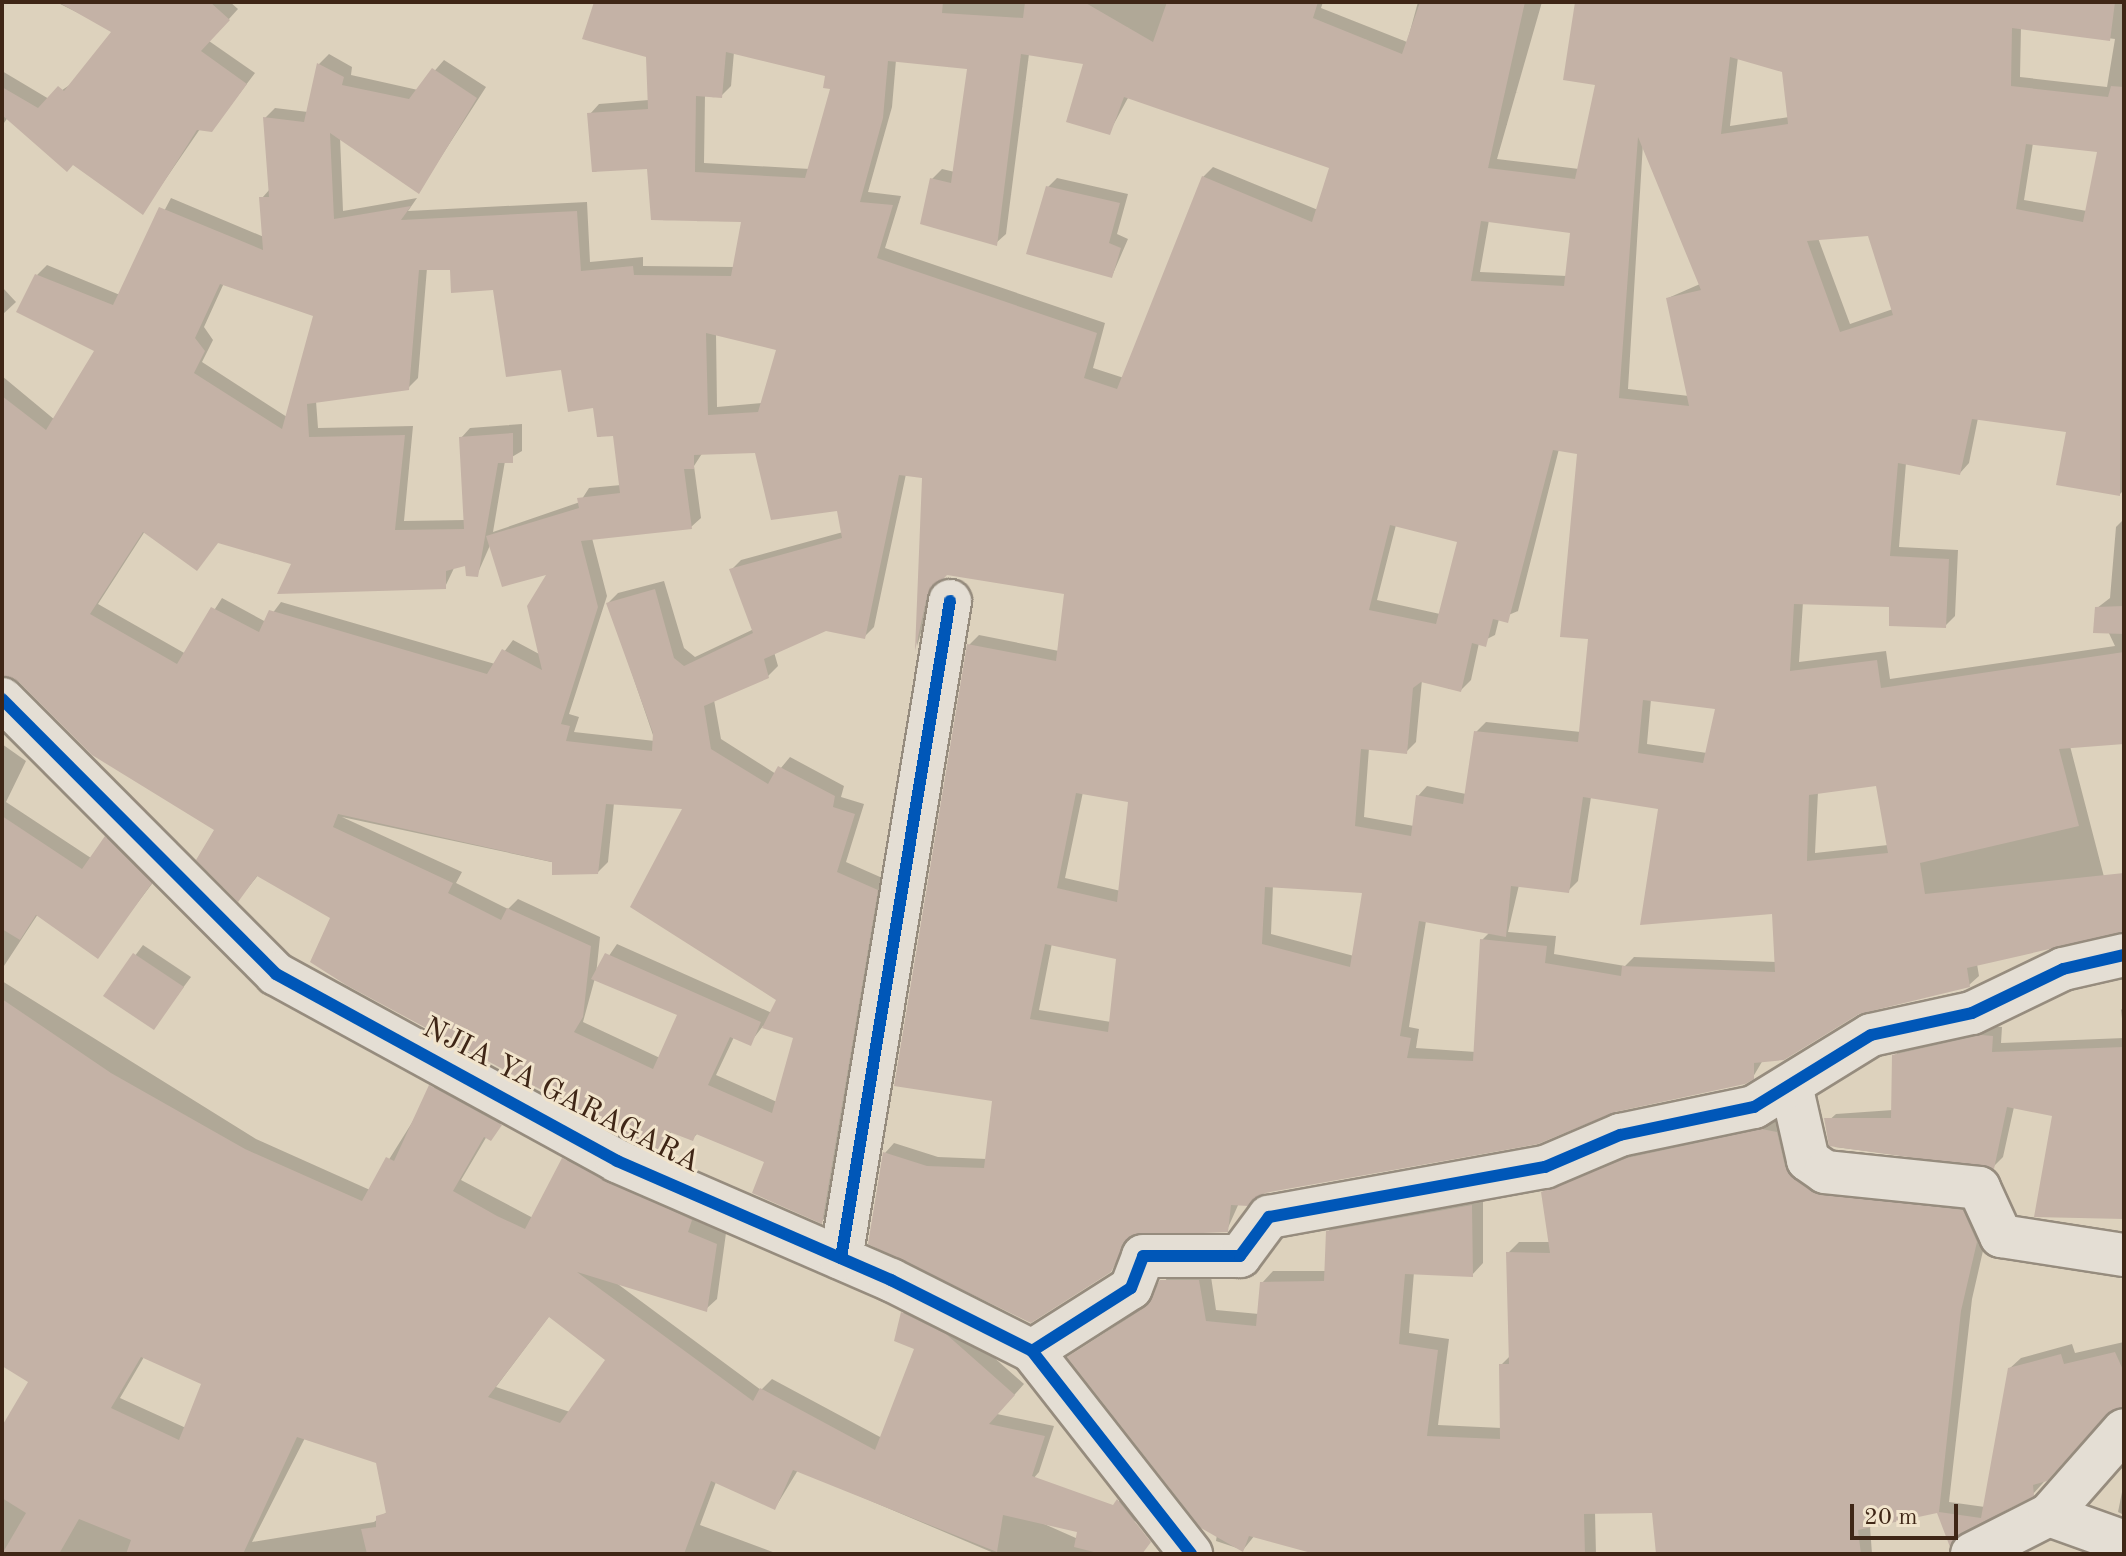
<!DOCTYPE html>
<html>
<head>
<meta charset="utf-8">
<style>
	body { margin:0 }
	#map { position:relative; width:2126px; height:1556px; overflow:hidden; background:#ddd2bd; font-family:"Old Standard TT",serif }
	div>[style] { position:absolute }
	.shadow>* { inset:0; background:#0003 }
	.building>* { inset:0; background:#c4b2a6 }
	.roads { filter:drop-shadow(2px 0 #968c7e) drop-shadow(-2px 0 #968c7e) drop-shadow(0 2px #968c7e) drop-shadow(0 -2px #968c7e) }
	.minor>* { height:42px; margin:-21px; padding:0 21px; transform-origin:21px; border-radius:21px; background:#e4ded4 }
	.cycleway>* { height:12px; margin:-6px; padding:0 6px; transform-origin:6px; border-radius:6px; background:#0057b8 }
	span { translate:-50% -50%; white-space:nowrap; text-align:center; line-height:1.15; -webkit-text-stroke:6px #f1e4cc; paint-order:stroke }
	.street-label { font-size:30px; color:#3f2616 }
	.frame { position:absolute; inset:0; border:4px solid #3f2616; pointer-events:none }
	.scale { position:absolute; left:1850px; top:1504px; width:108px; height:36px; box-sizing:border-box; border:4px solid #3f2616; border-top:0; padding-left:10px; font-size:24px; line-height:28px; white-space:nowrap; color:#3f2616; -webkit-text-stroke:6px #f1e4cc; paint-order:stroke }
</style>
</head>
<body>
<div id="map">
	<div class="shadow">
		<i style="clip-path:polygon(56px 2px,230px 2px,238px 9px,209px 41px,255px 73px,212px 130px,200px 129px,143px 212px,8px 117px,2px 126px,2px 71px,49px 99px,74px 82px,115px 31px)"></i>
		<i style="clip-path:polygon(evenodd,596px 2px,1323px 2px,1321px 8px,1407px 42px,1418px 2px,1542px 2px,1497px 159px,1579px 169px,1597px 83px,1577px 2px,2124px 2px,2124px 490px,2120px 494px,2069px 431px,1978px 418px,1969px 463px,1960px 473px,1906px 463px,1899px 547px,1958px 550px,1955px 616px,1945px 626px,1891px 605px,1803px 602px,1799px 662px,1886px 651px,1890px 679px,2115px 646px,2097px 608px,2110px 598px,2116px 527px,2124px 519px,2124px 742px,2070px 746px,2116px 923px,1977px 964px,1979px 976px,1969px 985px,1858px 1012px,1763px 1060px,1753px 1077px,1264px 1192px,1239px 1203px,1227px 1230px,1134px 1234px,1110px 1270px,885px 1153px,894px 1143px,938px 1157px,987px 1159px,994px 1099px,969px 645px,979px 635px,1059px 651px,1066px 592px,947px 573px,936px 584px,917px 646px,924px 476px,906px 474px,874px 627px,865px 636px,826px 629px,774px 652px,778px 666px,768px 676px,714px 700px,721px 739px,776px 774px,790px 757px,844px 786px,841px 797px,864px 804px,846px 862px,887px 880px,831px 1212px,822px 1221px,766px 1161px,698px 1133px,693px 1138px,672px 1131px,659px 1151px,333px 918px,259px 874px,247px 889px,216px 829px,19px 680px,2px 675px,2px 376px,55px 420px,97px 350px,37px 275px,47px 265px,120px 295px,171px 198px,264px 237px,262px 198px,270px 189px,265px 118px,275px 108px,308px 112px,319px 64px,329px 54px,352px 67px,351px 75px,418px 90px,444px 60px,486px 87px,419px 191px,340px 137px,343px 211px,417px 198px,408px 211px,587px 202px,590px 262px,643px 257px,643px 266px,735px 267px,744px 220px,649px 167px,590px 114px,599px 104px,649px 100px,648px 56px,596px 2px,2021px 27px,2115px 39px,2107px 87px,2020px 77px,2021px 27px,596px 2px,734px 52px,827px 74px,833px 88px,810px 169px,704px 163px,705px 95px,721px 96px,731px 86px,734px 52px,596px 2px,1029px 54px,1086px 62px,1109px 133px,1129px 96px,1332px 167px,1318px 210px,1213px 167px,1203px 177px,1124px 378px,1093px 368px,1105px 323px,885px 248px,901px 196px,868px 192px,892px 107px,896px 60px,969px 67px,955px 172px,942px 169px,932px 179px,996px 243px,1006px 234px,1029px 54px,596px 2px,1738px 57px,1784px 70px,1789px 117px,1730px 126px,1738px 57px,596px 2px,1643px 143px,1700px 284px,1668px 298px,1689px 396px,1628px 389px,1643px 143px,596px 2px,2033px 143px,2099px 151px,2087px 211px,2024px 200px,2033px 143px,596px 2px,1489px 220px,1572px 231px,1567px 276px,1480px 272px,1489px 220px,596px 2px,1869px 233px,1893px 309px,1850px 324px,1818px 238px,1869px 233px,596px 2px,427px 268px,451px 268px,495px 288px,615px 433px,621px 485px,589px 488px,580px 502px,493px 532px,505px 461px,522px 451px,522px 424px,470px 428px,461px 438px,465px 520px,404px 521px,413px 426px,318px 428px,316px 401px,408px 388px,418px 378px,427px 268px,596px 2px,224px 283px,315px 315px,287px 417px,202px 362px,213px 340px,204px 327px,224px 283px,596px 2px,716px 333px,779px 348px,762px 403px,717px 407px,716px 333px,596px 2px,1559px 449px,1579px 453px,1590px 637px,1581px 732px,1486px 722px,1476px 732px,1466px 794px,1427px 786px,1418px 796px,1414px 826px,1364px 817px,1369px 748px,1406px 752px,1416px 742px,1422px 680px,1461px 690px,1471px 680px,1479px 643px,1495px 635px,1499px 619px,1518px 611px,1559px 449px,596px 2px,757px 451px,839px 509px,843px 532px,741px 560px,731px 570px,754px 629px,695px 657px,684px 648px,664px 581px,618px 593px,608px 603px,655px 741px,574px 732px,579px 717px,569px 714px,607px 596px,592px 538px,691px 527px,701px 518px,694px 466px,703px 452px,757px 451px,596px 2px,1396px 525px,1459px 540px,1440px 614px,1377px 600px,1396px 525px,596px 2px,145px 531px,197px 568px,219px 541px,294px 563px,445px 587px,455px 566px,467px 563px,477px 575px,491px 543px,550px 571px,541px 655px,513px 640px,495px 664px,281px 602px,266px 622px,222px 598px,186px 654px,98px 604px,145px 531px,596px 2px,1651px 699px,1717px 707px,1707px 753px,1647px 744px,1651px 699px,596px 2px,1878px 783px,1888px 845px,1815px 853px,1818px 792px,1878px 783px,596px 2px,1083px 792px,1131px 800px,1121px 891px,1065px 878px,1083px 792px,596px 2px,1591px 797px,1660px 807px,1774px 911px,1777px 962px,1634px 957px,1625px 966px,1554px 954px,1556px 936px,1508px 932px,1519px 885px,1568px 891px,1578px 881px,1591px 797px,596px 2px,614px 803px,686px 807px,779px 1000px,772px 1013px,617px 944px,596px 975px,600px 937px,518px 899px,508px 909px,456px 883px,462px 872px,342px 817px,598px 872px,608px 862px,614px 803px,596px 2px,1273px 885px,1364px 892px,1354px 956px,1271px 934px,1273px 885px,596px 2px,1426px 921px,1490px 932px,1482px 940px,1476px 1052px,1416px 1048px,1419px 1029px,1409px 1027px,1426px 921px,596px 2px,1052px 943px,1119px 958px,1111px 1022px,1039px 1010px,1052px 943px,596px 2px,595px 978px,679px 1014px,660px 1058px,583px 1022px,595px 978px,596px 2px,763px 1026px,796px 1037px,777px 1102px,716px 1075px,734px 1037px,750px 1043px,763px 1026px)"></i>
		<i style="clip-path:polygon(1057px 178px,1128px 194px,1117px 234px,1128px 239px,1112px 276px,1048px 187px)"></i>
		<i style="clip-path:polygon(2px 287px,16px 302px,2px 315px)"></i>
		<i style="clip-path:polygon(2px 744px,26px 761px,6px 802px,91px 858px,116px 827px,161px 872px,97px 956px,38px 914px,2px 969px)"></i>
		<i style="clip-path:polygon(143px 945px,191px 977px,154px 1027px,106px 995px)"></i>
		<i style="clip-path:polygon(evenodd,2px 981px,256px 1139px,370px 1190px,441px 1076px,511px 1114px,487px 1136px,461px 1180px,533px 1218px,574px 1149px,701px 1209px,697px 1221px,726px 1233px,717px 1299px,706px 1309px,615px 1282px,761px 1390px,772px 1379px,882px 1438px,917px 1348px,903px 1313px,913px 1303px,956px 1324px,1024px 1384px,997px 1414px,1054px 1426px,1039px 1472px,1008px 1508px,1112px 1554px,996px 1554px,798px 1470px,775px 1508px,716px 1482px,700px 1525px,778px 1554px,10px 1554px,2px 1549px,2px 1430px,31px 1381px,2px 1364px,2px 981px,550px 1315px,608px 1360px,570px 1412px,496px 1387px,550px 1315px,2px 981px,144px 1357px,204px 1383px,186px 1428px,120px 1398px,144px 1357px,2px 981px,306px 1436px,378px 1462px,388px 1511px,374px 1522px,252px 1542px,306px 1436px)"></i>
		<i style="clip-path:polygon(2124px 1007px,2124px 1036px,2121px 1010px)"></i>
		<i style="clip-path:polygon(1992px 1026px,2002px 1027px,2001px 1043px,2124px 1038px,2124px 1216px,2037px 1215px,2054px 1115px,2014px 1107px,2003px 1157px,1993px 1167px,1835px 1147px,1826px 1123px,1836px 1114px,1893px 1110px,1894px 1056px,1904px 1046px)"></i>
		<i style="clip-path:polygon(1775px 1119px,1788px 1121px,1796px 1155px,1974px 1200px,1988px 1229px,1972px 1299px,1949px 1502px,1985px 1507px,2009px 1369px,2021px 1358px,2072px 1344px,2075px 1353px,2124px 1342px,2124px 1406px,2107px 1412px,2033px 1494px,1951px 1543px,1938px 1511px,1870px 1526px,1872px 1554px,1658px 1554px,1653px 1511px,1595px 1512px,1596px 1554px,1324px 1554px,1255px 1535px,1243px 1550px,1216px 1541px,1223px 1496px,1070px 1357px,1149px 1303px,1173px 1270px,1210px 1270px,1216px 1310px,1259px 1314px,1262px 1283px,1273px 1271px,1327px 1271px,1328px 1232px,1339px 1220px,1483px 1194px,1483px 1263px,1472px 1275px,1414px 1272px,1409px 1333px,1449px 1339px,1438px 1425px,1502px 1428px,1501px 1365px,1511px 1355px,1508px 1253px,1519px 1242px,1550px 1242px,1543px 1193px,1640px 1147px)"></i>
		<i style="clip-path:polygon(2124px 1482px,2124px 1515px,2118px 1512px)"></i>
		<i style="clip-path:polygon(1127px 1492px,1144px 1514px,1137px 1522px,1110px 1512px)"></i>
	</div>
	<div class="building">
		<i style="clip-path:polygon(58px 2px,210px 2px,230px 20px,201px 51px,247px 84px,212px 132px,197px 130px,143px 215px,73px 165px,67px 172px,2px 115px,2px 87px,38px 108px,58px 86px,64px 91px,111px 32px)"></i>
		<i style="clip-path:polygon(evenodd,594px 2px,943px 2px,942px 13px,1023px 18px,1025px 2px,1084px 2px,1153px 42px,1167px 2px,1318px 2px,1313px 18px,1402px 54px,1420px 2px,1525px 2px,1488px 168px,1575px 179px,1595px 85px,1563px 80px,1575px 2px,2115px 2px,2110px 41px,2012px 28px,2011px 86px,2108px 97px,2111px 86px,2124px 87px,2120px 496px,2056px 485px,2066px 432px,1972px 419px,1960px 475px,1898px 463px,1890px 556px,1949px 559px,1946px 628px,1889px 626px,1889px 607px,1794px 604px,1790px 671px,1877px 660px,1881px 688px,2124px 652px,2124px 744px,2059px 749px,2079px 826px,1920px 863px,1925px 894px,2124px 873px,2124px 932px,1967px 968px,1970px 987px,1859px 1014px,1784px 1060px,1754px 1063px,1754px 1079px,1745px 1084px,1615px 1112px,1538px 1144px,1265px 1193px,1248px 1206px,1231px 1205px,1228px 1232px,1130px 1236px,1111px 1272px,1031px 1323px,868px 1244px,883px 1152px,927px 1166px,984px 1168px,992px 1101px,894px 1086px,967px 644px,1056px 661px,1064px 594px,947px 575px,927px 596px,915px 651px,922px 478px,899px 475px,865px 639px,826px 631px,764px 659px,769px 678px,704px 706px,711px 749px,768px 784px,778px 766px,835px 796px,833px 807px,855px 814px,837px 872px,878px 890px,822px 1224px,752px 1193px,764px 1162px,696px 1134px,693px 1141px,667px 1131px,659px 1153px,346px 985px,310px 962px,330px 918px,257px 876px,238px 902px,196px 860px,214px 830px,92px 755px,19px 682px,2px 676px,2px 396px,46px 430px,94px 351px,16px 312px,35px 274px,113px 305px,159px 207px,263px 250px,259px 197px,269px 197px,263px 117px,304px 122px,317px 63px,344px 77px,342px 85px,409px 99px,432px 68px,477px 98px,419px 194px,330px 133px,334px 219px,411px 206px,401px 220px,577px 211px,581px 271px,633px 266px,634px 275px,731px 276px,741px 222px,651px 220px,647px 169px,592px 172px,587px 113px,648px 109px,646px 57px,582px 39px,594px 2px,726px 52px,825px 76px,823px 88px,830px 89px,805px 178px,695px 172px,696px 96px,722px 98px,726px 52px,594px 2px,1021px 54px,1083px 64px,1066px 122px,1110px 135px,1124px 97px,1329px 168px,1312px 222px,1202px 176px,1117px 389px,1084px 378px,1097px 333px,877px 258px,893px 205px,860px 202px,883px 118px,888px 61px,967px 69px,951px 183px,930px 178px,920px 224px,997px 246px,1021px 54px,594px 2px,1730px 57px,1782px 72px,1788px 124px,1721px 134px,1730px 57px,594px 2px,1638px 137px,1701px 290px,1666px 298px,1689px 406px,1619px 398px,1638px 137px,594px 2px,2026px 144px,2097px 152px,2083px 222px,2016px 209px,2026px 144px,594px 2px,1481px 221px,1570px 233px,1564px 286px,1471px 281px,1481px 221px,594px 2px,1868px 236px,1893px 315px,1840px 332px,1807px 241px,1868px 236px,594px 2px,419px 270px,450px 270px,451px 293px,493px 290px,506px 377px,561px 370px,568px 412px,593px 408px,597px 437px,613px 436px,620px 493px,577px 498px,579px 508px,486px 536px,502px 587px,546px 575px,527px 606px,542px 670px,502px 649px,487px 674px,269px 610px,259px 632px,211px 607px,177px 664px,90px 614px,143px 532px,197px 571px,218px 543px,291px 564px,277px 594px,446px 589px,446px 571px,465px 566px,466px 576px,478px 577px,498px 463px,513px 463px,513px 433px,459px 437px,464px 529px,395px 530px,405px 435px,309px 437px,307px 404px,409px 390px,419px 270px,594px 2px,220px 284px,313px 316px,282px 429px,194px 373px,205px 351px,195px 338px,220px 284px,594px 2px,706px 333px,776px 350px,758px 412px,708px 415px,706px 333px,594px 2px,1553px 450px,1577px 454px,1560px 637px,1588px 639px,1578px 742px,1474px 731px,1463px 804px,1416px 795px,1411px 836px,1355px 826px,1361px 749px,1407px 754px,1413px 688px,1421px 682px,1461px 692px,1472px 643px,1486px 647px,1493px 619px,1508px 623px,1553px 450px,594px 2px,755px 453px,771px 520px,837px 511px,842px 538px,729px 569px,753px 633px,684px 666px,674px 658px,655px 589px,606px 603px,653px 733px,652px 751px,566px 741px,570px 726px,561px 724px,598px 607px,581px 541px,692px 529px,684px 469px,694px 469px,694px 455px,755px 453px,594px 2px,1390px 525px,1457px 542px,1436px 624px,1369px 610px,1390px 525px,594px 2px,1643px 700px,1715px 709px,1703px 763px,1638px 753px,1643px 700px,594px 2px,1876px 786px,1888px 853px,1807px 861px,1809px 795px,1876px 786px,594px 2px,1076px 793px,1128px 802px,1117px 902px,1057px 888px,1076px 793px,594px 2px,1583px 797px,1658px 809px,1640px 925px,1772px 914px,1775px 972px,1622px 966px,1621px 976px,1545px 963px,1547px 946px,1480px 939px,1473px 1061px,1407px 1058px,1411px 1038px,1400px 1036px,1419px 921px,1506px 937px,1511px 886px,1569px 893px,1583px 797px,594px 2px,606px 804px,682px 809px,630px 907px,776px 1000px,762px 1028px,793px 1038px,772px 1113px,708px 1085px,730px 1037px,751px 1046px,761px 1022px,605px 953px,591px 979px,677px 1015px,653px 1069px,574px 1032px,583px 1017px,591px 946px,507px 908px,501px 920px,448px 893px,453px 883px,333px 827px,338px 814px,552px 862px,552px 875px,598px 874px,606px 804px,594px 2px,1265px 887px,1362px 893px,1350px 967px,1262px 944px,1265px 887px,594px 2px,1045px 944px,1116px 959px,1108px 1032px,1030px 1019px,1045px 944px)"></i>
		<i style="clip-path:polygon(1046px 186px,1120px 203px,1109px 243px,1121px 248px,1112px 278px,1026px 254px)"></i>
		<i style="clip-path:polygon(2124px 606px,2124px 634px,2093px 633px,2095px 607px)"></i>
		<i style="clip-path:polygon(2px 816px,82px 869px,105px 836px,152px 883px,98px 959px,36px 915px,20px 940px,2px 929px)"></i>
		<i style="clip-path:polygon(133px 953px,184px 987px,154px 1030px,103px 996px)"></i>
		<i style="clip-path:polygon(evenodd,2px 999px,111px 1073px,245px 1149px,362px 1201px,386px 1157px,394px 1161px,429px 1085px,502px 1125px,491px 1141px,484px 1137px,453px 1191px,497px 1216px,525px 1229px,562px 1158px,692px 1220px,688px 1232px,717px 1244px,707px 1312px,577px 1272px,753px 1401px,760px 1388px,875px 1450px,914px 1349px,894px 1341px,901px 1312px,946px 1334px,1015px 1395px,989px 1424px,1045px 1436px,1032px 1476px,1113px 1505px,1117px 1499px,1151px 1542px,1142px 1554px,1102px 1554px,1074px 1547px,1077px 1532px,1003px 1515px,997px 1552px,793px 1470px,775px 1510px,711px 1481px,684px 1554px,367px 1554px,361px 1529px,376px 1527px,376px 1516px,386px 1513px,376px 1463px,297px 1437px,243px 1554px,126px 1554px,131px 1540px,79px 1519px,59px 1554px,2px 1554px,26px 1513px,2px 1498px,2px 1426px,28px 1382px,2px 1366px,2px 999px,549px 1317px,605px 1360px,560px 1423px,488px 1397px,549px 1317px,2px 999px,141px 1357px,201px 1384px,179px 1440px,111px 1408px,141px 1357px)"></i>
		<i style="clip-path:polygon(1981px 1035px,1993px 1036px,1992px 1052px,2123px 1047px,2124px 1219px,2034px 1217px,2052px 1116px,2007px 1107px,1994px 1169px,1829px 1146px,1824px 1118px,1891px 1118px,1892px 1055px)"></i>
		<i style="clip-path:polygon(1762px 1129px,1777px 1132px,1785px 1166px,1812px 1192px,1963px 1210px,1977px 1242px,1961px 1311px,1939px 1512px,1981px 1518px,2008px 1368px,2061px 1354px,2064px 1364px,2115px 1352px,2124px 1372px,2124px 1407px,2107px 1414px,2047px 1481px,2033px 1485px,2034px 1496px,1961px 1533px,1950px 1547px,1937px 1513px,1858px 1530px,1861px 1554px,1656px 1554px,1652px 1513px,1584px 1514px,1585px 1554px,1315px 1554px,1249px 1536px,1243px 1552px,1201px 1528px,1067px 1357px,1144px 1308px,1160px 1280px,1199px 1280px,1206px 1321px,1256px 1326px,1260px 1282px,1324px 1281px,1326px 1231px,1472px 1205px,1473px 1277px,1405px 1274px,1399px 1344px,1438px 1350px,1427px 1436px,1500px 1439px,1499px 1364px,1509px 1364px,1506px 1252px,1550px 1253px,1541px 1192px,1627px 1158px)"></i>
	</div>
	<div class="roads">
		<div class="minor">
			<i style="left:2px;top:699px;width:388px;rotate:45.1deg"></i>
			<i style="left:276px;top:974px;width:389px;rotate:28.7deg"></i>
			<i style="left:617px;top:1161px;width:299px;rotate:23.5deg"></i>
			<i style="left:891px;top:1280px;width:158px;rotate:26.7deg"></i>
			<i style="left:1032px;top:1351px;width:258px;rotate:51.9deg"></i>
			<i style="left:1791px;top:1085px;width:77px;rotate:77.2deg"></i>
			<i style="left:1808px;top:1160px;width:21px;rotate:35deg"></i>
			<i style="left:1825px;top:1172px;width:155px;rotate:5.9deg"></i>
			<i style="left:1979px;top:1188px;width:53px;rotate:65.4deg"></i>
			<i style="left:2001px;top:1236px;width:124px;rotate:8.8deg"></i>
			<i style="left:841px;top:1258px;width:666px;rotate:-80.58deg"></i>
			<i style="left:1032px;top:1351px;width:117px;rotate:-32.5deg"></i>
			<i style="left:1131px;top:1288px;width:34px;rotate:-69deg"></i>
			<i style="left:1143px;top:1256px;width:97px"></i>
			<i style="left:1240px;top:1256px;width:49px;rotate:-53.4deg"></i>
			<i style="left:1269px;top:1217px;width:280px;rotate:-10.3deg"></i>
			<i style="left:1545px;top:1167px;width:82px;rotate:-23.1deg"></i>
			<i style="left:1620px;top:1135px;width:137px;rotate:-11.8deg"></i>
			<i style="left:1754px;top:1107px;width:137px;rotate:-31.6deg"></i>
			<i style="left:1871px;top:1035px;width:103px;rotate:-12.3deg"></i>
			<i style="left:1972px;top:1013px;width:101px;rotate:-25.8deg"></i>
			<i style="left:2063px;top:969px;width:63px;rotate:-12.9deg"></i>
			<i style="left:2049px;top:1515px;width:80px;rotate:19.8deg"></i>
			<i style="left:1972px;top:1554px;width:86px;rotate:-26.9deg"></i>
			<i style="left:2049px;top:1515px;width:113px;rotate:-48.6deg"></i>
		</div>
	</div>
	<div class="cycleway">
		<i style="left:2px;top:699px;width:388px;rotate:45.1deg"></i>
		<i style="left:276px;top:974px;width:389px;rotate:28.7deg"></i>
		<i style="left:617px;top:1161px;width:299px;rotate:23.5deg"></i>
		<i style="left:891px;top:1280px;width:158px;rotate:26.7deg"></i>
		<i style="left:1032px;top:1351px;width:258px;rotate:51.9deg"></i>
		<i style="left:841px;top:1258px;width:666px;rotate:-80.58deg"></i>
		<i style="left:1032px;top:1351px;width:117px;rotate:-32.5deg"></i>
		<i style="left:1131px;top:1288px;width:34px;rotate:-69deg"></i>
		<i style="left:1143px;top:1256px;width:97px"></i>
		<i style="left:1240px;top:1256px;width:49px;rotate:-53.4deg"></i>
		<i style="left:1269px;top:1217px;width:280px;rotate:-10.3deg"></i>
		<i style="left:1545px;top:1167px;width:82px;rotate:-23.1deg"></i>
		<i style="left:1620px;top:1135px;width:137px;rotate:-11.8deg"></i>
		<i style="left:1754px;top:1107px;width:137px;rotate:-31.6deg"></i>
		<i style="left:1871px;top:1035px;width:103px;rotate:-12.3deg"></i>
		<i style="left:1972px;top:1013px;width:101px;rotate:-25.8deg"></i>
		<i style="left:2063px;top:969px;width:63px;rotate:-12.9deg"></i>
	</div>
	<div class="street-label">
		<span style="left:561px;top:1096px;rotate:27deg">NJIA YA GARAGARA</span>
	</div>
	<div class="frame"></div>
	<div class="scale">20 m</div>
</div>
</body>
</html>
